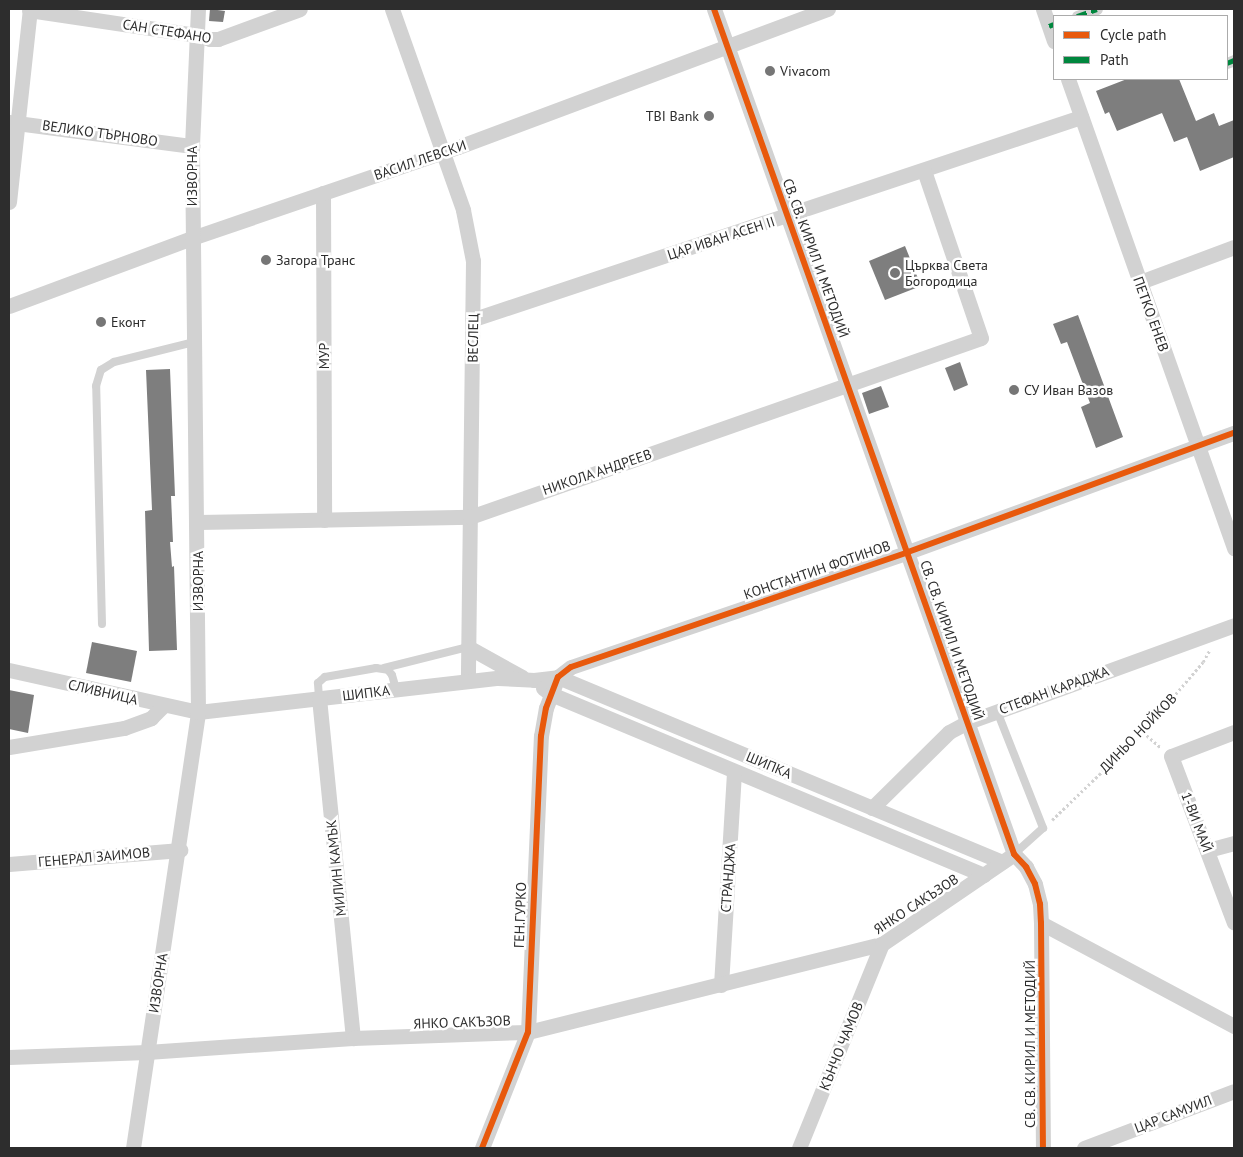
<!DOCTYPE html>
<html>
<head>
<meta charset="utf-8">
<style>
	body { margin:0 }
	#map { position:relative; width:1243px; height:1157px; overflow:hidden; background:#fff; font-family:"PT Sans",sans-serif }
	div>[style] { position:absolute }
	.building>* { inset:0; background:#7e7e7e }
	.path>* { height:2.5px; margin-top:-1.25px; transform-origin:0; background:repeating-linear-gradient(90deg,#d2d2d2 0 2.5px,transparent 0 5px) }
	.service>* { height:8px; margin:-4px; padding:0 4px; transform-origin:4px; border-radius:4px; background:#d2d2d2 }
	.pedestrian>* { height:11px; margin:-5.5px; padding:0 5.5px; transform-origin:5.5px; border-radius:5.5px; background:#d2d2d2 }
	.minor>* { height:15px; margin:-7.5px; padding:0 7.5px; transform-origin:7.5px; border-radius:7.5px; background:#d2d2d2 }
	.quiet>* { height:5px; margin-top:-2.5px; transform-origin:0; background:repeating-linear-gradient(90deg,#00873e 0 10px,transparent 0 15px) }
	.cycleway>* { height:6px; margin:-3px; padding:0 3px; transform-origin:3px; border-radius:3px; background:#e8590c }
	.dots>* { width:14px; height:14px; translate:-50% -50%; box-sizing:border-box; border:2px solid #fff; border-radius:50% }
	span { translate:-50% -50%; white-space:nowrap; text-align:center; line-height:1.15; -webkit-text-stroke:5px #fff; paint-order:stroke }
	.street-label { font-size:14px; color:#2d2d2d }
	.poi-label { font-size:14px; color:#2d2d2d }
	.left { translate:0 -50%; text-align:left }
	.right { translate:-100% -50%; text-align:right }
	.frame { position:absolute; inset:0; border:10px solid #2d2d2d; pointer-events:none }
	.legend { position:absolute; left:1053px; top:15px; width:175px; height:65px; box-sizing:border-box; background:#fff; border:1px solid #ababab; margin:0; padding:6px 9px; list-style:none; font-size:15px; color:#2d2d2d }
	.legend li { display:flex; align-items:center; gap:10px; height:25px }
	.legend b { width:25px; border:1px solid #ababab }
</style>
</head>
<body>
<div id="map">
	<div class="building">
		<i style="clip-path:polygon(210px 9px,225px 11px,223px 22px,209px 21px)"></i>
		<i style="clip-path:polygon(1127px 79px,1179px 79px,1196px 121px,1214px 113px,1219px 126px,1234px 120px,1234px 157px,1200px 171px,1187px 137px,1174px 142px,1162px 113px,1117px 131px,1109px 112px,1105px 114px,1096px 91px)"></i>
		<i style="clip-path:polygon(905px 246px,921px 286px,885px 300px,869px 261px)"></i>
		<i style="clip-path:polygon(1078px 315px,1123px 437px,1096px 448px,1081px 407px,1090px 403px,1067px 342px,1061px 344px,1053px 324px)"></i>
		<i style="clip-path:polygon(960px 362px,968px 385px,954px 391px,945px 368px)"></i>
		<i style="clip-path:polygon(170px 369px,175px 496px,171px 496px,173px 542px,170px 542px,172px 567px,174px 566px,177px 650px,149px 651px,145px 511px,152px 510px,146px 370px)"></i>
		<i style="clip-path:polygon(881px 386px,889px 407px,869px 414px,862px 393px)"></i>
		<i style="clip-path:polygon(92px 642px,137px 651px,131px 682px,86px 673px)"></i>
		<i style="clip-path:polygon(9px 690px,34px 695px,28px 733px,9px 729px)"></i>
	</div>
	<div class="path">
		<i style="left:1143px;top:732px;width:23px;rotate:41deg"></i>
		<i style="left:1052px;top:820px;width:127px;rotate:-44deg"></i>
		<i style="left:1143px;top:732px;width:92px;rotate:-49.4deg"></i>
		<i style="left:1203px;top:662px;width:13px;rotate:-61deg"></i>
	</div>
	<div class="service">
		<i style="left:102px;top:624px;width:238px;rotate:-91.4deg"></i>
		<i style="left:96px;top:386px;width:17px;rotate:-73deg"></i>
		<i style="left:101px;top:370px;width:15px;rotate:-32deg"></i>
		<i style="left:114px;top:362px;width:82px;rotate:-14deg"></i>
		<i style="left:384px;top:668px;width:87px;rotate:-14deg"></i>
		<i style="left:319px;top:698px;width:15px;rotate:-94deg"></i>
		<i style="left:318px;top:683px;width:9px;rotate:-41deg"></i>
		<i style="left:325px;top:677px;width:52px;rotate:-10deg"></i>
		<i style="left:376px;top:668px;width:12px;rotate:9deg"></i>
		<i style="left:388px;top:670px;width:6px;rotate:51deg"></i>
		<i style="left:392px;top:675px;width:15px;rotate:74deg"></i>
		<i style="left:997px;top:711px;width:126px;rotate:68.5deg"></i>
		<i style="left:1043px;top:828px;width:39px;rotate:138deg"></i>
	</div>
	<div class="pedestrian">
		<i style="left:1077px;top:16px;width:21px;rotate:-19deg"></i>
		<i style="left:1227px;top:63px;width:8px;rotate:-23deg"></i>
	</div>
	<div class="minor">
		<i style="left:392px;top:9px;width:213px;rotate:70.5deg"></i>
		<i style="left:463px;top:210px;width:52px;rotate:78.9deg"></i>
		<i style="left:473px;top:261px;width:420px;rotate:90.7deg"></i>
		<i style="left:714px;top:9px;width:897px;rotate:70.45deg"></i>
		<i style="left:1014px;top:854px;width:18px;rotate:47deg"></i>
		<i style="left:1026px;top:867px;width:19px;rotate:62deg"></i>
		<i style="left:1035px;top:884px;width:21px;rotate:76deg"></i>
		<i style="left:1040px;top:904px;width:19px;rotate:87deg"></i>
		<i style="left:1041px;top:923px;width:225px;rotate:89.5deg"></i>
		<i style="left:1043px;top:9px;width:34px;rotate:71deg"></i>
		<i style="left:29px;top:10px;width:170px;rotate:8.5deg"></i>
		<i style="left:197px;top:35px;width:14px;rotate:17deg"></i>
		<i style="left:210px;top:39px;width:8px"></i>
		<i style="left:218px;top:39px;width:87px;rotate:-20.1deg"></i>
		<i style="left:1068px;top:79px;width:498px;rotate:70.5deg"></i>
		<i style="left:9px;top:122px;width:185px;rotate:7.5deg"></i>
		<i style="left:323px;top:193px;width:327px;rotate:89.8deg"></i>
		<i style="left:9px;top:202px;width:194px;rotate:-83.8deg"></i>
		<i style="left:1140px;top:282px;width:100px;rotate:-20.4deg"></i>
		<i style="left:9px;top:306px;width:195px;rotate:-20.4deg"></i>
		<i style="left:192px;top:238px;width:281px;rotate:-18.9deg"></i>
		<i style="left:458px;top:147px;width:395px;rotate:-20.5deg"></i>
		<i style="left:474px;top:319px;width:640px;rotate:-18.41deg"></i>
		<i style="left:198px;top:522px;width:272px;rotate:-1.1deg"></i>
		<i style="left:470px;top:517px;width:541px;rotate:-19.31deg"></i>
		<i style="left:981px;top:338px;width:176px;rotate:-108.8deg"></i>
		<i style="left:468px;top:647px;width:62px;rotate:29.1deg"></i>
		<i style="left:9px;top:670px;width:194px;rotate:12.5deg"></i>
		<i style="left:198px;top:712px;width:302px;rotate:-6.5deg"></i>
		<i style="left:498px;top:678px;width:36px;rotate:3deg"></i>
		<i style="left:534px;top:680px;width:24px;rotate:-7deg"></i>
		<i style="left:558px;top:677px;width:481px;rotate:22.6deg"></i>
		<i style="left:543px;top:688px;width:10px;rotate:37deg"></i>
		<i style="left:551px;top:694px;width:469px;rotate:22.7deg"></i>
		<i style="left:319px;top:698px;width:342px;rotate:84.3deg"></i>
		<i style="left:1234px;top:732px;width:67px;rotate:159.1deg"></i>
		<i style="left:1171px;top:756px;width:178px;rotate:69.3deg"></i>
		<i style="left:9px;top:747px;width:117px;rotate:-9.4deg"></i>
		<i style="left:124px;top:728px;width:29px;rotate:-20deg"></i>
		<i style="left:151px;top:718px;width:17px;rotate:-45deg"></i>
		<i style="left:872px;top:808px;width:108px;rotate:-44.6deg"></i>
		<i style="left:949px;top:732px;width:21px;rotate:-28deg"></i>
		<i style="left:968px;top:722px;width:283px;rotate:-20deg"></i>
		<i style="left:1208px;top:850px;width:27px;rotate:-15deg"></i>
		<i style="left:9px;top:864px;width:172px;rotate:-4.7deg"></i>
		<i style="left:1041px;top:923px;width:219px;rotate:28.1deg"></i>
		<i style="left:721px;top:985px;width:214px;rotate:-86.5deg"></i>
		<i style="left:9px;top:1057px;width:138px;rotate:-2.1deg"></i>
		<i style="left:147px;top:1052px;width:206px;rotate:-3.9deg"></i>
		<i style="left:353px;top:1038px;width:175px;rotate:-2deg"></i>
		<i style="left:528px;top:1032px;width:365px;rotate:-14deg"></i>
		<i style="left:882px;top:944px;width:160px;rotate:-34.3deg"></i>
		<i style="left:133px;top:1148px;width:441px;rotate:-81.5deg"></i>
		<i style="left:198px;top:712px;width:566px;rotate:-90.61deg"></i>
		<i style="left:192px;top:146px;width:137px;rotate:-87.5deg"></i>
		<i style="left:482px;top:1148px;width:125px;rotate:-68.4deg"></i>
		<i style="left:528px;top:1032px;width:296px;rotate:-87.5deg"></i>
		<i style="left:541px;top:736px;width:28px;rotate:-80deg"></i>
		<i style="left:546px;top:708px;width:33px;rotate:-69deg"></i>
		<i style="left:558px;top:677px;width:16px;rotate:-38deg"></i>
		<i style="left:571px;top:667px;width:356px;rotate:-18.8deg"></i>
		<i style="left:908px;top:552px;width:347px;rotate:-20.1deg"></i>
		<i style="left:799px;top:1148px;width:220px;rotate:-67.9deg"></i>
		<i style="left:1084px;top:1148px;width:160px;rotate:-20.8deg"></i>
	</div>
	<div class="quiet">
		<i style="left:1077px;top:16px;width:21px;rotate:-19deg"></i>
		<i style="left:1049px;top:26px;width:5px;rotate:-22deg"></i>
		<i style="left:1227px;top:63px;width:8px;rotate:-23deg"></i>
	</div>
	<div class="cycleway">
		<i style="left:714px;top:9px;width:897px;rotate:70.45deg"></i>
		<i style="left:1014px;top:854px;width:18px;rotate:47deg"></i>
		<i style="left:1026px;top:867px;width:19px;rotate:62deg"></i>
		<i style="left:1035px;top:884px;width:21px;rotate:76deg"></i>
		<i style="left:1040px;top:904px;width:19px;rotate:87deg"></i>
		<i style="left:1041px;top:923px;width:225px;rotate:89.5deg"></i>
		<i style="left:482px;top:1148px;width:125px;rotate:-68.4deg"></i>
		<i style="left:528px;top:1032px;width:296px;rotate:-87.5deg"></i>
		<i style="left:541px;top:736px;width:28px;rotate:-80deg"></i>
		<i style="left:546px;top:708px;width:33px;rotate:-69deg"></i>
		<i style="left:558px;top:677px;width:16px;rotate:-38deg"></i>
		<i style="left:571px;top:667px;width:356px;rotate:-18.8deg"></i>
		<i style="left:908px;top:552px;width:347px;rotate:-20.1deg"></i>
	</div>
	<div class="dots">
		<i style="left:770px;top:71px;background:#767676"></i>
		<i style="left:709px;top:116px;background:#767676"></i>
		<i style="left:266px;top:260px;background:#767676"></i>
		<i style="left:895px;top:273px;background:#767676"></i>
		<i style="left:101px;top:322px;background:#767676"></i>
		<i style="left:1014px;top:390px;background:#767676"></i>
	</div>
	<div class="street-label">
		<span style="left:167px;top:31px;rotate:9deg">САН СТЕФАНО</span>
		<span style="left:100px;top:133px;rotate:8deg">ВЕЛИКО ТЪРНОВО</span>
		<span style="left:420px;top:160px;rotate:-19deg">ВАСИЛ ЛЕВСКИ</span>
		<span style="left:192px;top:176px;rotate:-90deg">ИЗВОРНА</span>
		<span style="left:721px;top:238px;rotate:-18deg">ЦАР ИВАН АСЕН II</span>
		<span style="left:816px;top:258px;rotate:70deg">СВ. СВ. КИРИЛ И МЕТОДИЙ</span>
		<span style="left:1151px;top:314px;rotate:70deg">ПЕТКО ЕНЕВ</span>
		<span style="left:473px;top:338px;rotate:-89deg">ВЕСЛЕЦ</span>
		<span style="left:324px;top:356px;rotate:-90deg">МУР</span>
		<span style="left:597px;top:472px;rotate:-19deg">НИКОЛА АНДРЕЕВ</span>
		<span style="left:817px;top:570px;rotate:-19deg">КОНСТАНТИН ФОТИНОВ</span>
		<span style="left:198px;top:581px;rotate:-90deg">ИЗВОРНА</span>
		<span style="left:952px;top:640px;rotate:71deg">СВ. СВ. КИРИЛ И МЕТОДИЙ</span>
		<span style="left:1054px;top:690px;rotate:-20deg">СТЕФАН КАРАДЖА</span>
		<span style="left:103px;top:692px;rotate:13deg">СЛИВНИЦА</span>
		<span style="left:366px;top:693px;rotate:-7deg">ШИПКА</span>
		<span style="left:1138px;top:733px;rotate:-46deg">ДИНЬО НОЙКОВ</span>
		<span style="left:769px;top:765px;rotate:23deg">ШИПКА</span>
		<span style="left:1197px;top:822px;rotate:69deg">1-ВИ МАЙ</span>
		<span style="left:94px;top:857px;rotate:-5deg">ГЕНЕРАЛ ЗАИМОВ</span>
		<span style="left:336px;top:868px;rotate:-96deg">МИЛИН КАМЪК</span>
		<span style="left:728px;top:878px;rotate:-86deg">СТРАНДЖА</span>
		<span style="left:916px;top:904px;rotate:-33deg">ЯНКО САКЪЗОВ</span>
		<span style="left:520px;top:915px;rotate:-88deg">ГЕН.ГУРКО</span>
		<span style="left:158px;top:983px;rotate:-81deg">ИЗВОРНА</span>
		<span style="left:462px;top:1022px;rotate:-2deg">ЯНКО САКЪЗОВ</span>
		<span style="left:1030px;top:1044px;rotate:-90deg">СВ. СВ. КИРИЛ И МЕТОДИЙ</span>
		<span style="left:841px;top:1046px;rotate:-68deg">КЪНЧО ЧАМОВ</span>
		<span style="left:1173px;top:1114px;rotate:-21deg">ЦАР САМУИЛ</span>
	</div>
	<div class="poi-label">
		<span class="left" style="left:780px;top:71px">Vivacom</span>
		<span class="right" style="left:699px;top:116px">TBI Bank</span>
		<span class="left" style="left:276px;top:260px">Загора Транс</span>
		<span class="left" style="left:905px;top:273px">Църква Света<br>Богородица</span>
		<span class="left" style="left:111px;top:322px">Еконт</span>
		<span class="left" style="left:1024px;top:390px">СУ Иван Вазов</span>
	</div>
	<div class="frame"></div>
	<ul class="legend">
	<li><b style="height:6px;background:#e8590c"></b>Cycle path</li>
	<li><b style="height:6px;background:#00873e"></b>Path</li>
	</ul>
</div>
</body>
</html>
